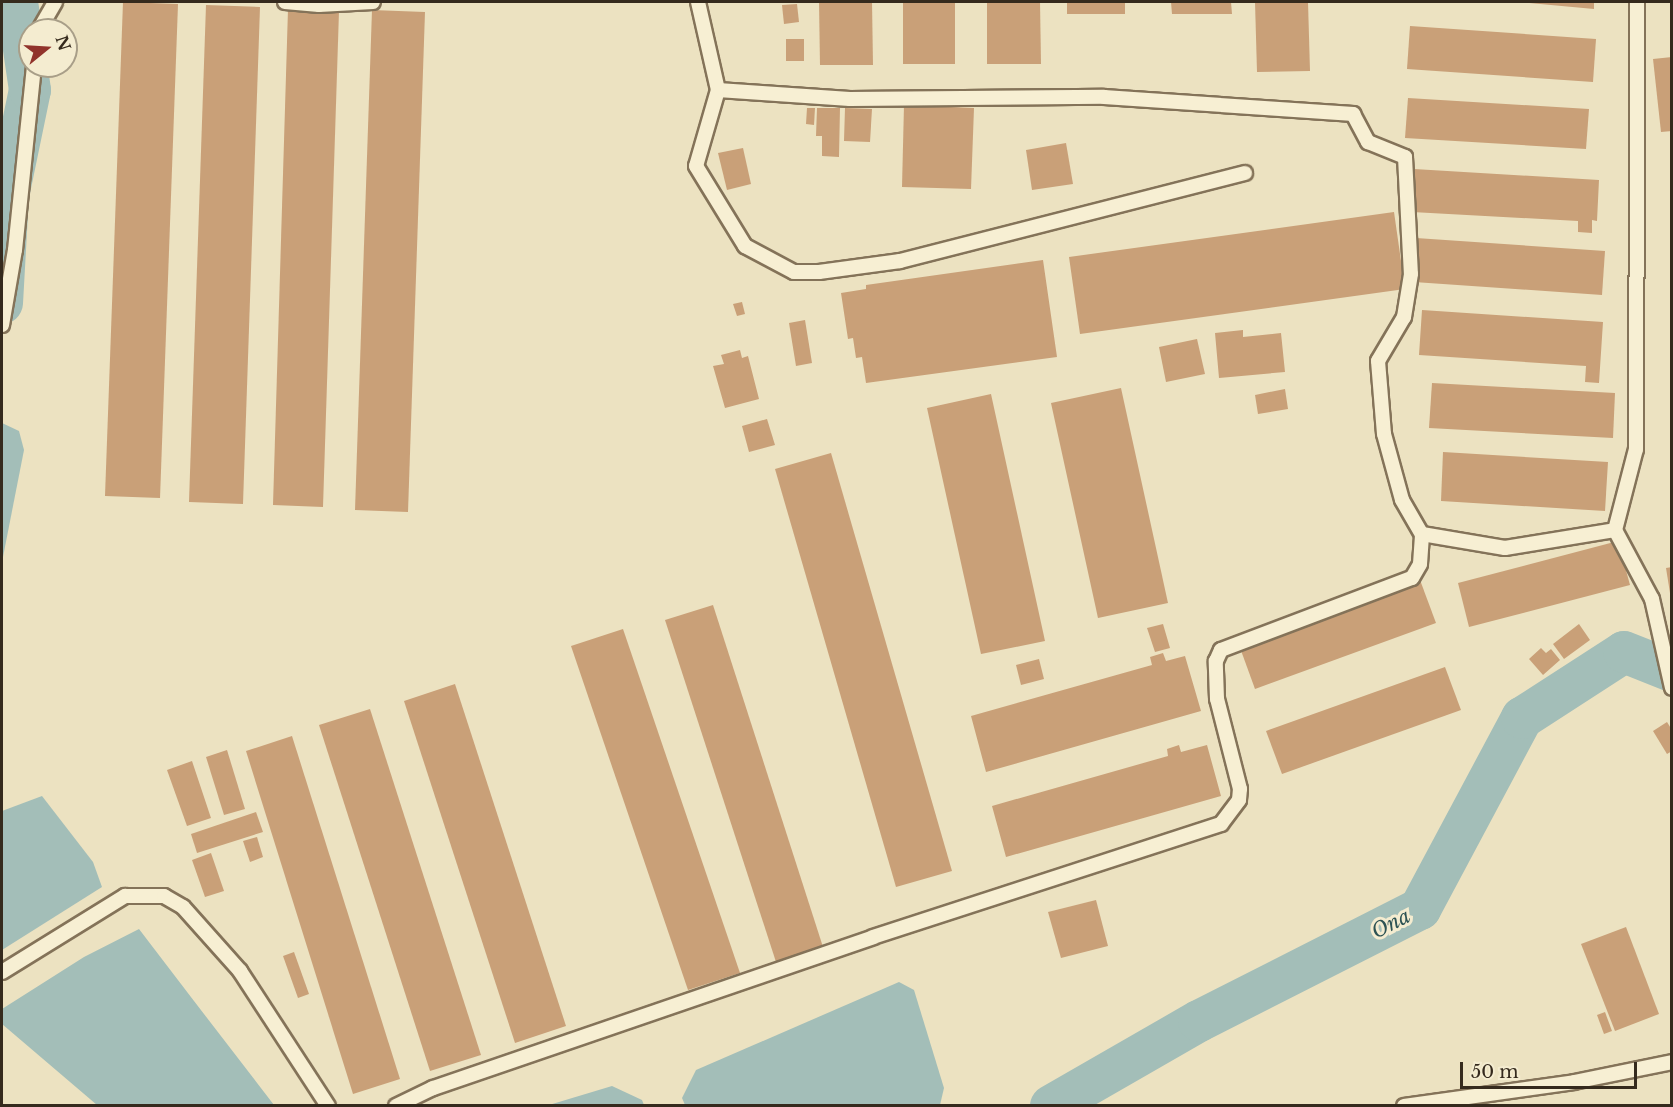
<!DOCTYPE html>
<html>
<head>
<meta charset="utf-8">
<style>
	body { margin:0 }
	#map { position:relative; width:1673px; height:1107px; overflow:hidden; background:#ece2c1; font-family:"Libre Baskerville",serif }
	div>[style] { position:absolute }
	.water>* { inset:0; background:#a3beb8 }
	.river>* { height:42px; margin:-21px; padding:0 21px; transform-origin:21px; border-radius:21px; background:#a3beb8 }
	.building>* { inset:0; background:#c9a078 }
	.roads { filter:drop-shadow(2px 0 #847359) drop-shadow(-2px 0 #847359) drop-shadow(0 2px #847359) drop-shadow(0 -2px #847359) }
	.service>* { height:14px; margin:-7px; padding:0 7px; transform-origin:7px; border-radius:7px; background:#f7efd3 }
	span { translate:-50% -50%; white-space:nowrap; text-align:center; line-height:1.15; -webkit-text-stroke:6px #f4ecd0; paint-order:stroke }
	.water-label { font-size:20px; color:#2d5354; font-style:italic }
	.frame { position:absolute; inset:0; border:3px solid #352a1d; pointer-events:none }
	.north { position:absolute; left:18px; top:18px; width:60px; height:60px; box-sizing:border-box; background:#f4ecd0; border:2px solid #a89e88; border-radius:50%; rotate:72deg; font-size:16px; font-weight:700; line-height:24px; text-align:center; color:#352a1d }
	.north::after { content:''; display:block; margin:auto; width:21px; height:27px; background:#91332b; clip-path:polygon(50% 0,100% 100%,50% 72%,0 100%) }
	.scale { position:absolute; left:1460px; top:1062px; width:177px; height:27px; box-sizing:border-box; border:3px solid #352a1d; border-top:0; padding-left:8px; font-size:18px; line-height:21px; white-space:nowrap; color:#352a1d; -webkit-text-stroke:4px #f4ecd0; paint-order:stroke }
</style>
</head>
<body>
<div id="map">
	<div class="water">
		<i style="clip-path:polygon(2px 423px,19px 431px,24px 450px,2px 562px)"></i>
		<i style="clip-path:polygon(42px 796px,93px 862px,102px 887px,2px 950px,2px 811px)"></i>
		<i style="clip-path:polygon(139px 929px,194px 1001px,274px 1105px,97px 1105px,2px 1024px,2px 1009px,84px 957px)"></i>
		<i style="clip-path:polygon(899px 982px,914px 990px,944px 1088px,940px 1105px,685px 1105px,682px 1098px,696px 1070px)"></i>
		<i style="clip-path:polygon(612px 1086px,642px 1100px,644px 1105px,549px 1105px)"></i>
	</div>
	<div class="river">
		<i style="left:2px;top:303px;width:107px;rotate:-86.8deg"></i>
		<i style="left:8px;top:196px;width:108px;rotate:-78.3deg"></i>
		<i style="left:30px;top:90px;width:89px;rotate:-98.4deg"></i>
		<i style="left:1051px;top:1106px;width:171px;rotate:-29.9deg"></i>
		<i style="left:1199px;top:1021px;width:248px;rotate:-26.9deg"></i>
		<i style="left:1420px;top:909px;width:217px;rotate:-61.9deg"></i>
		<i style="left:1522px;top:718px;width:121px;rotate:-32.9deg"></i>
		<i style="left:1624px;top:652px;width:52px;rotate:21.6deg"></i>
	</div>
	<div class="building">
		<i style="clip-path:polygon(123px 2px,178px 4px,160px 498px,105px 496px)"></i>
		<i style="clip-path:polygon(819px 2px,872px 2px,873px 65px,820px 65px)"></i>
		<i style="clip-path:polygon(903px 2px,955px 2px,955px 64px,903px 64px)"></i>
		<i style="clip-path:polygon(987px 2px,1040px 2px,1041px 64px,987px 64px)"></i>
		<i style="clip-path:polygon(1067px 2px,1125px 2px,1125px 14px,1067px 14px)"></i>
		<i style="clip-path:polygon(1171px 2px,1231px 2px,1232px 14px,1172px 14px)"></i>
		<i style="clip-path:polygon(1255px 2px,1308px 2px,1310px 71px,1257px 72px)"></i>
		<i style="clip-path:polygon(1519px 2px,1594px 2px,1594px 9px)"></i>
		<i style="clip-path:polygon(797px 4px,799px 22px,784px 24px,782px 5px)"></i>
		<i style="clip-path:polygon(206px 5px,260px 7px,243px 504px,189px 502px)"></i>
		<i style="clip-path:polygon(288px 9px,339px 11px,323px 507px,273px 505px)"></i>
		<i style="clip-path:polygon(372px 10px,425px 12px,408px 512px,355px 510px)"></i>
		<i style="clip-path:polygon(1410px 26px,1596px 39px,1593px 82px,1407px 69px)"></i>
		<i style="clip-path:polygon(786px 39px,804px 39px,804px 61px,786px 61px)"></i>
		<i style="clip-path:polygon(1672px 57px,1672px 131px,1661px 132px,1653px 59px)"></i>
		<i style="clip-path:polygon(1408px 98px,1589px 109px,1586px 149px,1405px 138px)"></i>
		<i style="clip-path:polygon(904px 105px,974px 108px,971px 189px,902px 187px)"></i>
		<i style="clip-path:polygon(807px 108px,815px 108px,814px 125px,806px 124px)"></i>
		<i style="clip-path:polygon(817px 108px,840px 108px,839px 157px,822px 156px,822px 136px,816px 136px)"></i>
		<i style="clip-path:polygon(845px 108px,872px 109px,870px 142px,844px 141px)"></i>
		<i style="clip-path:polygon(1066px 143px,1073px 184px,1032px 190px,1026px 150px)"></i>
		<i style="clip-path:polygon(743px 148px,751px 184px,727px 190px,718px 153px)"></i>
		<i style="clip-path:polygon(1414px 169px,1599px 180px,1597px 221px,1592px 220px,1592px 233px,1578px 232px,1578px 221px,1412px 212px)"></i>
		<i style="clip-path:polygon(1394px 212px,1405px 289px,1080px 334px,1069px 257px)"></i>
		<i style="clip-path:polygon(1416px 238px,1605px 251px,1602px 295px,1414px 282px)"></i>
		<i style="clip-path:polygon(1043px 260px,1057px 357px,866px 383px,862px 357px,856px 358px,853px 338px,848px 339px,841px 293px,866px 289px,866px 285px)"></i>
		<i style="clip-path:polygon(742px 302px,745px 314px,737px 316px,733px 304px)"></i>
		<i style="clip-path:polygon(1422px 310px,1603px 322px,1599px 383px,1585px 382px,1586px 366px,1419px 355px)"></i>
		<i style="clip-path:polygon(805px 320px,812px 363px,796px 366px,789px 323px)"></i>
		<i style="clip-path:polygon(1243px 330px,1243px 337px,1281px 333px,1285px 372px,1219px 378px,1215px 333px)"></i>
		<i style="clip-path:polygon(1197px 339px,1205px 374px,1166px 382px,1159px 347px)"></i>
		<i style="clip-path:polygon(740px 350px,742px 358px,748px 356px,759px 399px,725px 408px,713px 366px,724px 364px,721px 355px)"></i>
		<i style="clip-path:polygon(1432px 383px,1615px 393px,1613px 438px,1429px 428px)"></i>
		<i style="clip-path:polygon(1121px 388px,1168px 603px,1098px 618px,1051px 403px)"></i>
		<i style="clip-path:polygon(1285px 389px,1288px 409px,1258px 414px,1255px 395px)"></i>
		<i style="clip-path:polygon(991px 394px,1045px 641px,981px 654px,927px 408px)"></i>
		<i style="clip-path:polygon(767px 419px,775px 445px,749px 452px,742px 426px)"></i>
		<i style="clip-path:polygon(1443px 452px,1608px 462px,1605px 511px,1441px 501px)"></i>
		<i style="clip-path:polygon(831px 453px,952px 871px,896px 887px,775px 469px)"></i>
		<i style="clip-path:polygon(1618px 541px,1630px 585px,1469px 627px,1458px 583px)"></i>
		<i style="clip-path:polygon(1672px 567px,1672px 593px,1670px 593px,1666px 568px)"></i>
		<i style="clip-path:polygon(1420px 580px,1436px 623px,1255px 689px,1239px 645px)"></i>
		<i style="clip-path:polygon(713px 605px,823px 947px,776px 962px,665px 620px)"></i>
		<i style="clip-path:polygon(1163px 624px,1170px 648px,1155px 652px,1147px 628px)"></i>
		<i style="clip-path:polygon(1579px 624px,1590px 640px,1564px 659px,1553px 644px)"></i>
		<i style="clip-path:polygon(623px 629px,740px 973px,688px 990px,571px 646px)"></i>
		<i style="clip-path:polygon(1541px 648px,1546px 653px,1551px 649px,1560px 660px,1543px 675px,1529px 659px)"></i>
		<i style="clip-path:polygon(1163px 653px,1166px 661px,1185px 656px,1201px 711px,986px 772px,971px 716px,1152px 665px,1150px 657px)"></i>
		<i style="clip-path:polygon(1039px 659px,1044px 679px,1021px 685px,1016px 665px)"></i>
		<i style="clip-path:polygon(1445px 667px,1461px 710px,1282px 774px,1266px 731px)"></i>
		<i style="clip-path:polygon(455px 684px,566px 1026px,515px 1043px,404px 701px)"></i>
		<i style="clip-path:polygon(370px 709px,481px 1055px,430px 1071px,319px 725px)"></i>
		<i style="clip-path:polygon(1667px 722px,1672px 730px,1672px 751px,1667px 754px,1653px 731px)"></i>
		<i style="clip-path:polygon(292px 736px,400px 1079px,353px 1094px,246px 751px)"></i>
		<i style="clip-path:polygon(1179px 745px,1181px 752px,1207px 745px,1221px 796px,1006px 857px,992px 806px,1168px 756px,1167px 749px)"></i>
		<i style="clip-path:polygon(227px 750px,245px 809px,224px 815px,206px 757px)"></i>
		<i style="clip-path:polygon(192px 761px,211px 818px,187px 826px,167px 770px)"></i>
		<i style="clip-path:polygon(256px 812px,263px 832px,197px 853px,191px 834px)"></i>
		<i style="clip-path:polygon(257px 837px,263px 857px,250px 862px,243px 841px)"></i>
		<i style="clip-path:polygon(211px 853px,224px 891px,205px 897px,192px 860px)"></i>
		<i style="clip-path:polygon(1096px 900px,1108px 946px,1061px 958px,1048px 912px)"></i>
		<i style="clip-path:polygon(1626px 927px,1659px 1014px,1615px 1031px,1581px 944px)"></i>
		<i style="clip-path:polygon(294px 952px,309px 994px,298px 998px,283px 956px)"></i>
		<i style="clip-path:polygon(1605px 1012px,1612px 1031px,1604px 1034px,1597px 1015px)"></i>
	</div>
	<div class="roads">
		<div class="service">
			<i style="left:285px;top:2px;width:34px;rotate:5deg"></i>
			<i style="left:319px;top:5px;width:54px;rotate:-3.2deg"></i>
			<i style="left:698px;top:2px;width:90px;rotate:77.2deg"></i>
			<i style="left:718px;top:90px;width:79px;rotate:106.1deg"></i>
			<i style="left:696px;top:166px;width:94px;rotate:58.5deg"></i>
			<i style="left:745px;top:246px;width:55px;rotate:28deg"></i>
			<i style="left:794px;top:272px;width:25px"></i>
			<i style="left:819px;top:272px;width:82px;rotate:-7.7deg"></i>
			<i style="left:900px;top:261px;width:356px;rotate:-14.3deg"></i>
			<i style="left:1637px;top:2px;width:447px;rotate:90.1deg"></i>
			<i style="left:1636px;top:449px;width:84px;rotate:104.5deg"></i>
			<i style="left:1615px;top:530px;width:78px;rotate:61.8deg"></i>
			<i style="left:1652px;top:599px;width:91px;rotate:77.3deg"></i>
			<i style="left:39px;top:30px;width:32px;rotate:-60deg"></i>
			<i style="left:718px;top:90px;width:132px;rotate:3.9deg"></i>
			<i style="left:850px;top:99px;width:254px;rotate:-0.5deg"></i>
			<i style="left:1104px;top:97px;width:250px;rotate:3.9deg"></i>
			<i style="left:1353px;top:114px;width:32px;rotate:62deg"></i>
			<i style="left:1368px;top:142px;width:40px;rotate:22deg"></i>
			<i style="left:1405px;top:157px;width:117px;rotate:87.1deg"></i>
			<i style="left:1411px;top:274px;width:44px;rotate:99.2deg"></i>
			<i style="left:1404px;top:317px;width:51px;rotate:120.6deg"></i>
			<i style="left:1378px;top:361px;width:73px;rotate:85.3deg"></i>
			<i style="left:1384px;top:434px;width:68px;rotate:74.7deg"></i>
			<i style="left:1402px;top:500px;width:39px;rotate:60deg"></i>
			<i style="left:1422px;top:534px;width:84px;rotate:9.6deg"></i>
			<i style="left:1505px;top:548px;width:111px;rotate:-9.3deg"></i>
			<i style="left:2px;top:325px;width:76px;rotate:-80.2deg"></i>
			<i style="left:15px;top:250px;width:185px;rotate:-84.1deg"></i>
			<i style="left:2px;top:972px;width:145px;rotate:-31.7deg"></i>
			<i style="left:125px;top:896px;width:39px"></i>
			<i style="left:164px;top:896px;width:22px;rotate:30deg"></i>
			<i style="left:183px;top:907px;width:86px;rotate:48.3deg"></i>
			<i style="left:240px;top:971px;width:161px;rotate:56.9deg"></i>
			<i style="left:396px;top:1106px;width:41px;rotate:-25.9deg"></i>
			<i style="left:433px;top:1088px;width:465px;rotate:-18.9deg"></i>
			<i style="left:873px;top:937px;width:366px;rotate:-18deg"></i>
			<i style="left:1221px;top:824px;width:30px;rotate:-53deg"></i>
			<i style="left:1239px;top:800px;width:11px;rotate:-85deg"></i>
			<i style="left:1240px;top:789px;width:93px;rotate:-104.3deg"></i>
			<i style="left:1217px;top:699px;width:38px;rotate:-92deg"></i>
			<i style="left:1216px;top:661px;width:12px;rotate:-66deg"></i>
			<i style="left:1221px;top:650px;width:204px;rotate:-20.7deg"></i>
			<i style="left:1412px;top:578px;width:16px;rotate:-60deg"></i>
			<i style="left:1420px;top:564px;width:30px;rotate:-86deg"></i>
			<i style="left:1404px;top:1106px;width:172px;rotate:-8deg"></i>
			<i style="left:1574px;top:1082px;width:100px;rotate:-11.5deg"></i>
		</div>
	</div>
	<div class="water-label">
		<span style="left:1391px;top:924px;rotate:-27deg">Ona</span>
	</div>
	<div class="frame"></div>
	<div class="north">N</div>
	<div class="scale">50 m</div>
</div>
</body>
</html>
